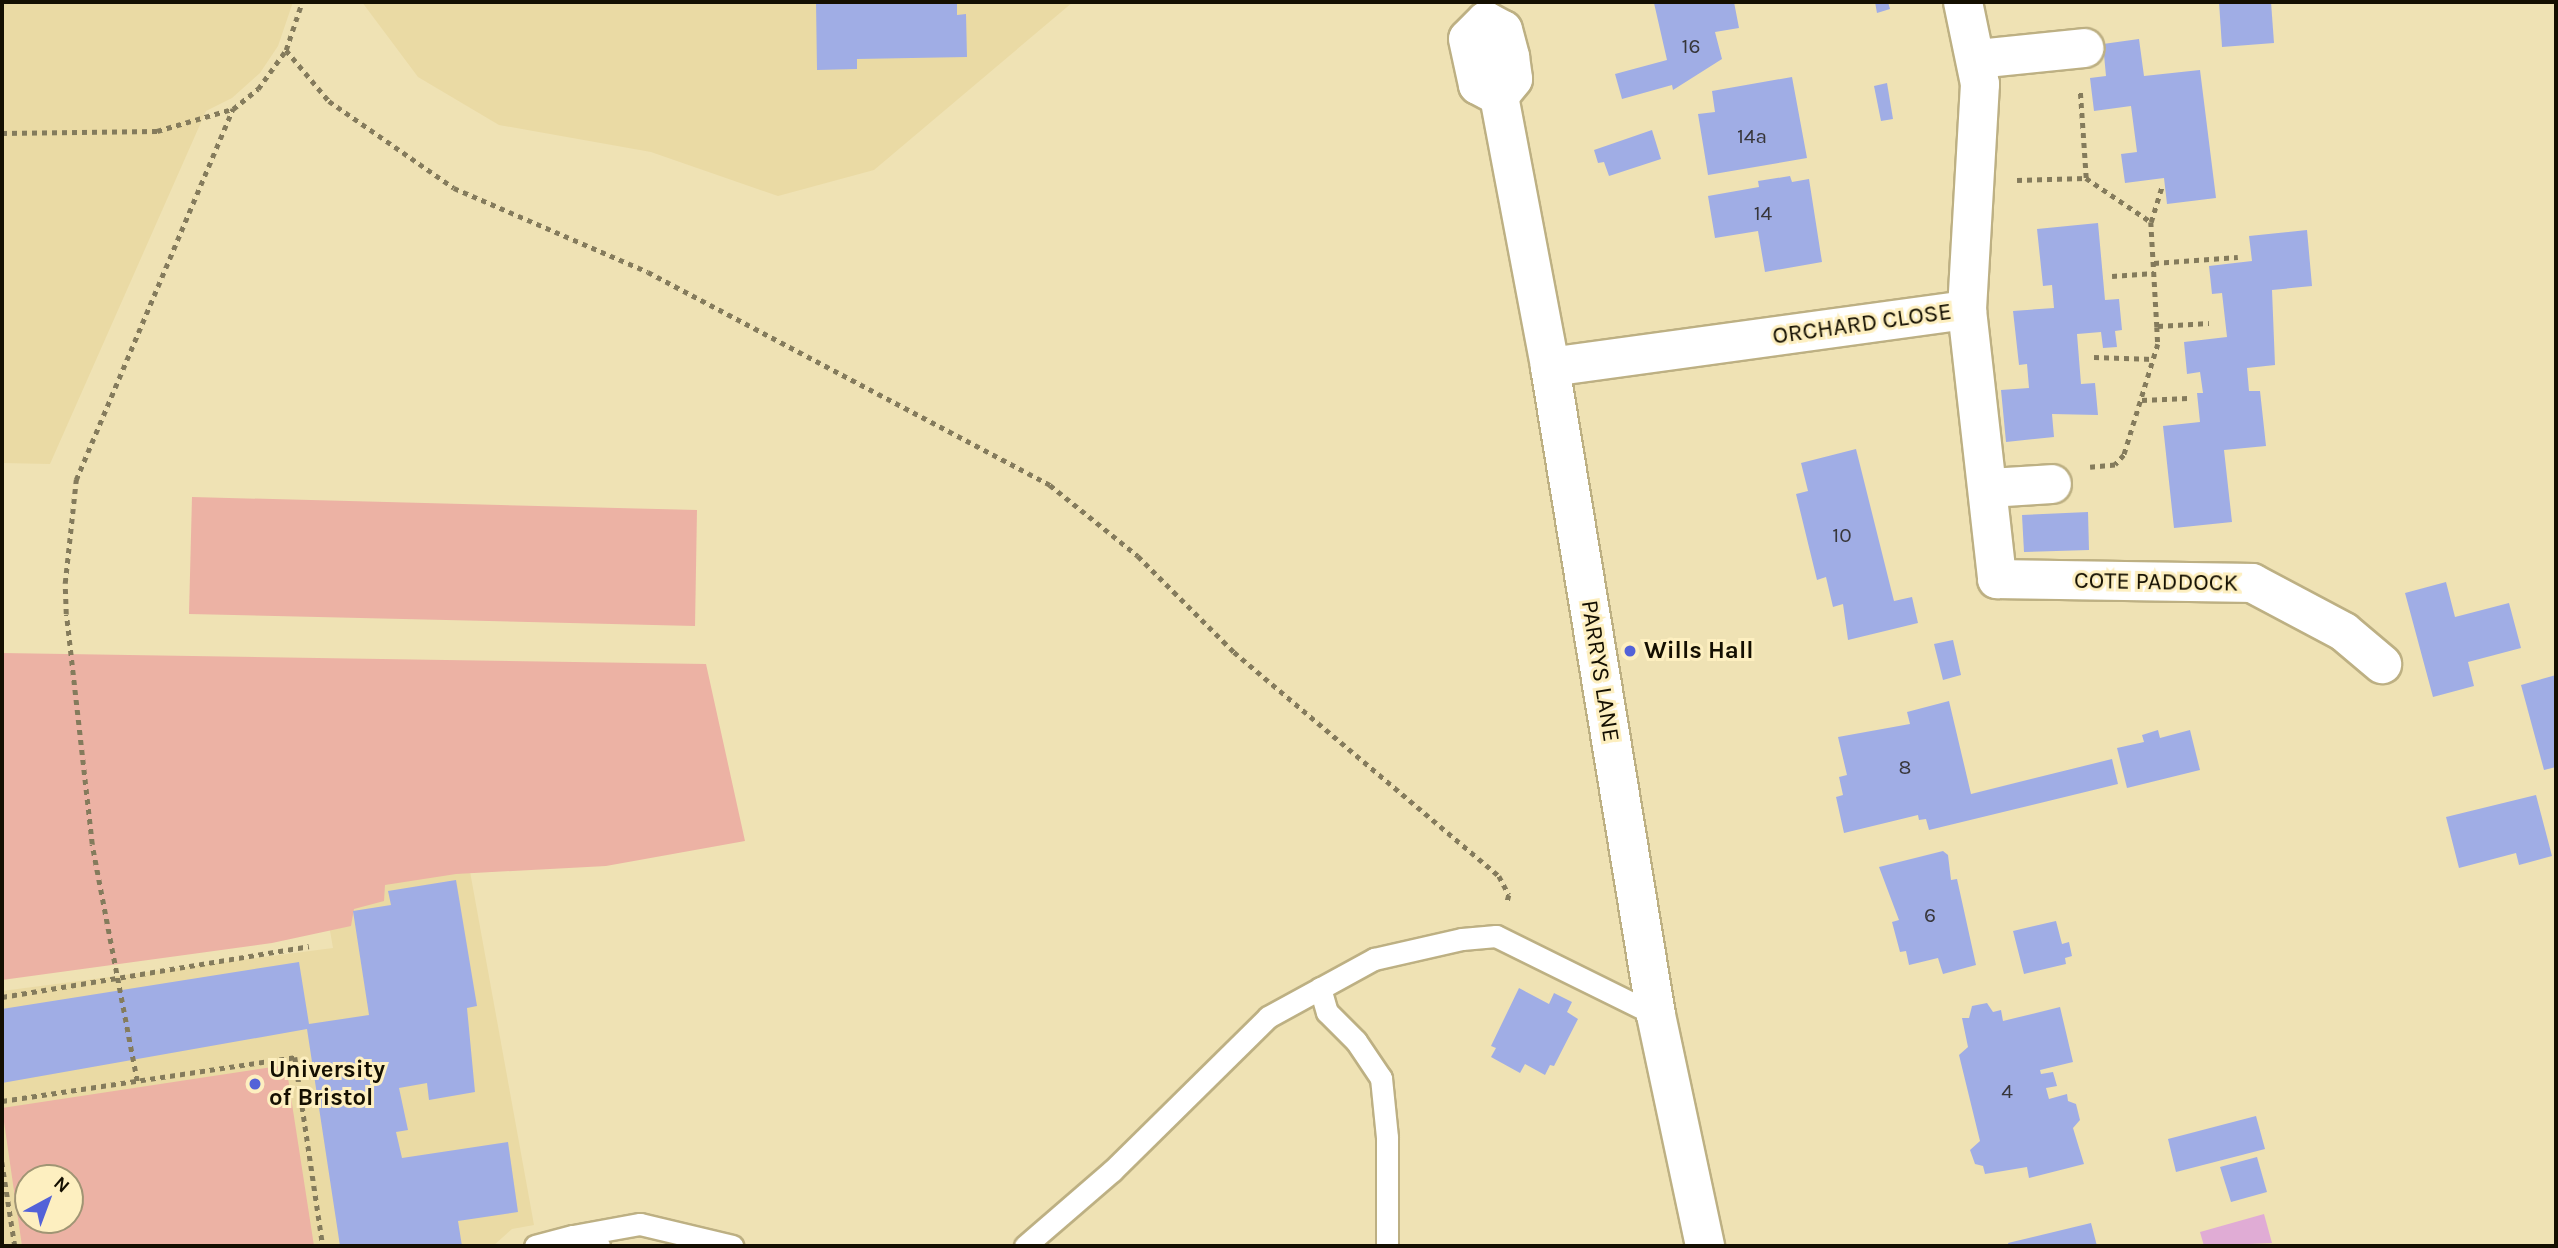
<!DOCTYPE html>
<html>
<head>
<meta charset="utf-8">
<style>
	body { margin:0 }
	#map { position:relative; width:2558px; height:1248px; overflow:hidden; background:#efe2b4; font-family:Karla,sans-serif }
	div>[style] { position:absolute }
	.built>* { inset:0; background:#eadaa4 }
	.green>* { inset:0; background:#ecb2a4 }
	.water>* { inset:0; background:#e0acd5 }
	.building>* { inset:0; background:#a0ade5 }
	.path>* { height:4.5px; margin-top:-2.25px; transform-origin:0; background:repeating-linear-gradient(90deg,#847b5c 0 5px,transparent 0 10px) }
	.roads { filter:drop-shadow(2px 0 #bdb083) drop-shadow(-2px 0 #bdb083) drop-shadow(0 2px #bdb083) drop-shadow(0 -2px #bdb083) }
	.service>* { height:21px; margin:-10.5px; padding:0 10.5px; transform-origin:10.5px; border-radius:10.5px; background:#fff }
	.minor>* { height:38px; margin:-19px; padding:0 19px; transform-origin:19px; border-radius:19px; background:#fff }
	.secondary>* { height:38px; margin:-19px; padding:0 19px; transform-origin:19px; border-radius:19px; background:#fff }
	.dots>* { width:19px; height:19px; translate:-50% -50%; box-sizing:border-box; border:4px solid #fdefc0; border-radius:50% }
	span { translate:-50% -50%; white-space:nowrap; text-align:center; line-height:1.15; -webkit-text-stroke:6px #fdefc0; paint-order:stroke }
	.number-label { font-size:21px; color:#37363a }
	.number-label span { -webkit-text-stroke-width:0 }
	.street-label { font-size:24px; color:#140f01 }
	.poi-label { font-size:24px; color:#140f01; font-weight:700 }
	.left { translate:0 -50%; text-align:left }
	.frame { position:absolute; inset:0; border:4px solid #140f01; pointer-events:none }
	.north { position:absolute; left:14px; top:1164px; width:70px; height:70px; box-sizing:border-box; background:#fdefc0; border:2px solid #a09574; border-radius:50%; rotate:41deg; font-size:19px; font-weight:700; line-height:28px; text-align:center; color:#140f01 }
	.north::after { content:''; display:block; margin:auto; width:24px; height:32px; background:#5362d8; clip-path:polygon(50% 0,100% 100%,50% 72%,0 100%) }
</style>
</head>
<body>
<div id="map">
	<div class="built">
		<i style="clip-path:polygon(2px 2px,293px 2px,278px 46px,260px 73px,232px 98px,206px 111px,50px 464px,2px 463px)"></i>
		<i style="clip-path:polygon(362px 2px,1073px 2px,874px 170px,778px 196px,651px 152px,499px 125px,418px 77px)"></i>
		<i style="clip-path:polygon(evenodd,467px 855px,534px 1225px,512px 1229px,493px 1246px,2px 1246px,2px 991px,333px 948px,321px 879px,467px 855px,28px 1178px,70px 1178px,70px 1220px,28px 1220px,28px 1178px)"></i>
	</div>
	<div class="green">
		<i style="clip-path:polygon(192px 497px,697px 510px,695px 626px,189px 614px)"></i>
		<i style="clip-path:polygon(2px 653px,706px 664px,745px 841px,606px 866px,456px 874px,385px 885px,384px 901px,354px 909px,351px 926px,272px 943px,2px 980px)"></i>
		<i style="clip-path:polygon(evenodd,286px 1065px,314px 1246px,22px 1246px,2px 1108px,286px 1065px,70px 1178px,70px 1220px,28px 1220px,28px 1178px,70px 1178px)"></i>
	</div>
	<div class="water">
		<i style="clip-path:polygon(2264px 1214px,2272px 1243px,2204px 1246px,2200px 1232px)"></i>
	</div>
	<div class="building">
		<i style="clip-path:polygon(816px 2px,957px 2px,957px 15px,966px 14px,967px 57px,857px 59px,857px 69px,817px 70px)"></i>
		<i style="clip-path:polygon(1734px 2px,1739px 28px,1715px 32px,1722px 59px,1673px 90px,1672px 85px,1622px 99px,1615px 74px,1667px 60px,1654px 3px)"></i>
		<i style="clip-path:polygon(1875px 2px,1888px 2px,1890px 9px,1877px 13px)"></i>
		<i style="clip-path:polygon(2219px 2px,2271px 2px,2274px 43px,2222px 47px)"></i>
		<i style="clip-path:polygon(2139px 39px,2144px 76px,2200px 70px,2216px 198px,2167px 204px,2164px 178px,2125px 183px,2121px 154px,2137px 152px,2131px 106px,2094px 111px,2090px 78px,2106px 76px,2103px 44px)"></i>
		<i style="clip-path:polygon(1792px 77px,1807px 158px,1708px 175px,1698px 114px,1715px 112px,1712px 91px)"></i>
		<i style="clip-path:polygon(1887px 83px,1893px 119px,1881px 121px,1874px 86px)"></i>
		<i style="clip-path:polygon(1652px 130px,1661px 159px,1609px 176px,1604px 162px,1598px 163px,1594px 150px)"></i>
		<i style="clip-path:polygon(1790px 176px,1792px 182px,1809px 179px,1822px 262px,1765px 272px,1758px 231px,1715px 238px,1708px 196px,1759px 187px,1758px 181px)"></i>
		<i style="clip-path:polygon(2098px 223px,2105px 300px,2119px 299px,2122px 330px,2115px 331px,2117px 347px,2103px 348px,2101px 332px,2077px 334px,2081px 384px,2095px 383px,2098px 415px,2052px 414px,2054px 437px,2006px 442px,2001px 390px,2029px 388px,2027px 364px,2019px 365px,2013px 311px,2054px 308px,2052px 285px,2043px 286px,2037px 229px)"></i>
		<i style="clip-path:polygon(2307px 230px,2312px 286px,2272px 290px,2275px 365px,2247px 368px,2249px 391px,2260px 391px,2266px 446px,2224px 450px,2232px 522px,2174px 528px,2163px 426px,2200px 422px,2197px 393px,2203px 393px,2200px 372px,2187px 374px,2184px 342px,2227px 337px,2222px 293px,2212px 294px,2209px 266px,2252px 261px,2249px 236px)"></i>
		<i style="clip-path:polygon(1856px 449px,1894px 601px,1912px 597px,1918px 623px,1848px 640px,1843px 604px,1833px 607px,1826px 577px,1817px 580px,1796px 494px,1808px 491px,1801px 463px)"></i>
		<i style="clip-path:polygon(2088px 512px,2089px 550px,2024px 552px,2022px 515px)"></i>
		<i style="clip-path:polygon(2446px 582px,2455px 617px,2509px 603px,2521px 648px,2468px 662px,2474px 686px,2433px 697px,2405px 593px)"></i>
		<i style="clip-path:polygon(1953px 640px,1961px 675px,1943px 680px,1934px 644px)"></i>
		<i style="clip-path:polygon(2556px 675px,2556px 767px,2544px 770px,2521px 685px)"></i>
		<i style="clip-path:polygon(1949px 701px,1971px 794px,2112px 759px,2118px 784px,1929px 830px,1926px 819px,1919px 820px,1918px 815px,1844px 833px,1836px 797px,1843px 795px,1839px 777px,1847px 775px,1838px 737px,1910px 724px,1907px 712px)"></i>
		<i style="clip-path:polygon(2158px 730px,2160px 738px,2190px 730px,2200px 770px,2127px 788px,2117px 748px,2144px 742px,2142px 735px)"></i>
		<i style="clip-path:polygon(2536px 795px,2552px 856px,2519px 865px,2516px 853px,2459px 868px,2446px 817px)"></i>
		<i style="clip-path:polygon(1943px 851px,1948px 855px,1951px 880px,1957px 879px,1976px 965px,1943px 974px,1938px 958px,1909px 965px,1906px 951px,1900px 952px,1892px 922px,1899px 920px,1879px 867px)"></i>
		<i style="clip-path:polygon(456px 880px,477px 1006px,467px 1008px,475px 1092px,429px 1100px,427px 1083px,399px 1088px,408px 1130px,396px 1132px,402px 1158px,508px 1142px,518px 1212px,458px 1221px,462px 1246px,340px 1246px,307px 1029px,2px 1083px,2px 1009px,299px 962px,309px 1024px,369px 1015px,353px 911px,391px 905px,388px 891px)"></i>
		<i style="clip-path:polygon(2056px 921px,2062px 944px,2069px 942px,2072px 956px,2065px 958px,2066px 964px,2024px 974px,2013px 931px)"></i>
		<i style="clip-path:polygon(1519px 988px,1549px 1004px,1554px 993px,1572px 1002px,1567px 1012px,1578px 1019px,1554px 1066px,1550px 1065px,1545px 1075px,1525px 1064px,1520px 1073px,1491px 1057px,1496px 1048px,1491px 1046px)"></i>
		<i style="clip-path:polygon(1987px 1003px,1993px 1012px,2001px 1010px,2003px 1021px,2060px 1007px,2073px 1062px,2040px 1070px,2041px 1074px,2053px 1072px,2057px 1086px,2046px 1088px,2049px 1099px,2067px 1094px,2068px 1101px,2076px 1104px,2080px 1120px,2073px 1128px,2084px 1164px,2029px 1178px,2027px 1167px,1985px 1174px,1983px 1166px,1975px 1164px,1970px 1150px,1980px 1141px,1959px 1055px,1968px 1047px,1962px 1018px,1969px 1018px,1972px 1006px)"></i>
		<i style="clip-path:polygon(2256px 1116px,2265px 1149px,2176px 1172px,2168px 1139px)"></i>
		<i style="clip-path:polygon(2257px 1157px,2267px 1192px,2231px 1202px,2220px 1167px)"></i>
		<i style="clip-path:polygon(2091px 1223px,2097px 1246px,2009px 1246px,2008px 1243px)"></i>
	</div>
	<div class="path">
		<i style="left:286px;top:50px;width:67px;rotate:49.9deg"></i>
		<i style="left:329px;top:101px;width:152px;rotate:34.8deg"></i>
		<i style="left:454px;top:188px;width:211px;rotate:23.4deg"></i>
		<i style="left:648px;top:272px;width:455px;rotate:27.9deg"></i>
		<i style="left:1050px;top:485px;width:113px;rotate:38.9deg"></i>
		<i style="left:1138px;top:556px;width:136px;rotate:45deg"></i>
		<i style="left:1234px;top:652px;width:347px;rotate:40.2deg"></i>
		<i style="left:1499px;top:876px;width:21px;rotate:62deg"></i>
		<i style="left:1509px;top:895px;width:8px;rotate:104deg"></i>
		<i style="left:2px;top:133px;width:155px;rotate:-0.7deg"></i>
		<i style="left:157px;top:131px;width:78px;rotate:-16.3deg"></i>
		<i style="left:2086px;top:178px;width:78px;rotate:34.1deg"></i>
		<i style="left:2151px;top:222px;width:105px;rotate:86.7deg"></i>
		<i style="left:2157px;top:327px;width:17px;rotate:87deg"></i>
		<i style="left:2158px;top:344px;width:116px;rotate:107deg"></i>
		<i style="left:2124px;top:455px;width:13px;rotate:132deg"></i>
		<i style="left:2115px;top:465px;width:25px;rotate:175deg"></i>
		<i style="left:2017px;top:180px;width:69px;rotate:-1.7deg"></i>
		<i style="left:2086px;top:178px;width:87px;rotate:-93.9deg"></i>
		<i style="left:2151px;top:222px;width:39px;rotate:-73deg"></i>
		<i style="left:2154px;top:263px;width:84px;rotate:-4.1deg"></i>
		<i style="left:2112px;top:276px;width:42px;rotate:-4.1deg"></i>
		<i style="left:2158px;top:326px;width:51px;rotate:-3.4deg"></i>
		<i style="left:2094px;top:357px;width:60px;rotate:1.9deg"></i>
		<i style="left:2142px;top:400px;width:46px;rotate:-2.5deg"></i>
		<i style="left:2px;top:997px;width:311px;rotate:-9.4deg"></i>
		<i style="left:137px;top:1081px;width:241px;rotate:-100.8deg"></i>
		<i style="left:92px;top:844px;width:231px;rotate:-96.4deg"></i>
		<i style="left:66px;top:614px;width:31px;rotate:-92deg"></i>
		<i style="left:65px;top:583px;width:104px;rotate:-83.9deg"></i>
		<i style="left:76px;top:480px;width:403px;rotate:-67.1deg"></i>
		<i style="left:233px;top:109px;width:32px;rotate:-39deg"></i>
		<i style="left:258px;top:89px;width:48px;rotate:-54.3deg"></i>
		<i style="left:286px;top:50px;width:51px;rotate:-71.6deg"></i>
		<i style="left:2px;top:1101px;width:296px;rotate:-8.5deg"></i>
		<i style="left:295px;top:1057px;width:191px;rotate:81.6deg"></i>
		<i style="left:2px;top:1162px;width:85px;rotate:81.2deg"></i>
	</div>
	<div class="roads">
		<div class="service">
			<i style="left:1320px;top:988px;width:25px;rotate:74deg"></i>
			<i style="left:1327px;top:1012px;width:41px;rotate:45deg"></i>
			<i style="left:1356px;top:1041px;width:45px;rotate:56deg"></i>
			<i style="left:1381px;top:1078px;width:59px;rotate:84.2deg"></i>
			<i style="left:1387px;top:1137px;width:109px;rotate:90deg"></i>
			<i style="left:573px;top:1236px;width:68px;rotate:-10.2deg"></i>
			<i style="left:640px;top:1224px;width:95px;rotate:13.4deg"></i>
			<i style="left:535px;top:1246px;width:39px;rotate:-15deg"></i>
			<i style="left:573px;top:1236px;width:28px;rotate:21deg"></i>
			<i style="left:1025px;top:1246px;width:115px;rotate:-40.8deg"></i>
			<i style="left:1112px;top:1171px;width:219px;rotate:-44.6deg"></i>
			<i style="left:1268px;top:1017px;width:121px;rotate:-28.7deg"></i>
			<i style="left:1374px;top:959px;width:90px;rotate:-12.8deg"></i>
			<i style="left:1462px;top:939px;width:34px;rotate:-5deg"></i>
			<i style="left:1496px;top:936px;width:178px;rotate:26.3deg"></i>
		</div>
		<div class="minor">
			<i style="left:1963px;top:2px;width:84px;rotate:78.3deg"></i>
			<i style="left:1980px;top:84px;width:226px;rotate:93.3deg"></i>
			<i style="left:1967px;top:310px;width:271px;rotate:83.6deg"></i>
			<i style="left:1997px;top:579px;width:255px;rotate:0.9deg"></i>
			<i style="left:2252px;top:583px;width:104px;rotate:28deg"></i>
			<i style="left:2344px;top:632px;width:50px;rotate:40.1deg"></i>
			<i style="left:1978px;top:59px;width:107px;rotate:-5.9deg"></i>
			<i style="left:1550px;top:367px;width:421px;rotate:-7.8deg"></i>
			<i style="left:1989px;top:488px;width:63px;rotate:-3.6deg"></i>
		</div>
		<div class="secondary">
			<i style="left:1486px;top:21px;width:25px;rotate:135deg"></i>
			<i style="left:1468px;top:39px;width:47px;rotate:77.7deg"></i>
			<i style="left:1478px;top:85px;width:24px;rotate:28deg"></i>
			<i style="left:1486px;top:21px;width:19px;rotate:28deg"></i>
			<i style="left:1503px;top:30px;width:28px;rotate:75deg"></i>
			<i style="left:1510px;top:57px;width:22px;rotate:82deg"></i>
			<i style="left:1513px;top:79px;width:22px;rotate:129deg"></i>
			<i style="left:1499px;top:96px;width:276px;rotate:79.3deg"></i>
			<i style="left:1550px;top:367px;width:657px;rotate:80.71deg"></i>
			<i style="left:1656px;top:1015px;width:236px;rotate:78deg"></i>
		</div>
	</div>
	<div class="dots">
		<i style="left:1630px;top:651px;background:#5362d8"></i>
		<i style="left:255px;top:1084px;background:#5362d8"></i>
	</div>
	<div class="number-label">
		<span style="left:1691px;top:46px">16</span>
		<span style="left:1752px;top:136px">14a</span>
		<span style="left:1763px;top:213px">14</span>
		<span style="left:1842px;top:535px">10</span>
		<span style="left:1905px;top:767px">8</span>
		<span style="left:1930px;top:915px">6</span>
		<span style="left:2007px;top:1091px">4</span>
	</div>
	<div class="street-label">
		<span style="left:1862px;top:324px;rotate:-8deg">ORCHARD CLOSE</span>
		<span style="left:2156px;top:582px;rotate:1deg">COTE PADDOCK</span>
		<span style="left:1600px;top:671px;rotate:81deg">PARRYS LANE</span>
	</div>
	<div class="poi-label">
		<span class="left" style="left:1644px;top:651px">Wills Hall</span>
		<span class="left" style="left:269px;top:1084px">University<br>of Bristol</span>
	</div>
	<div class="frame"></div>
	<div class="north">N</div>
</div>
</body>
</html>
